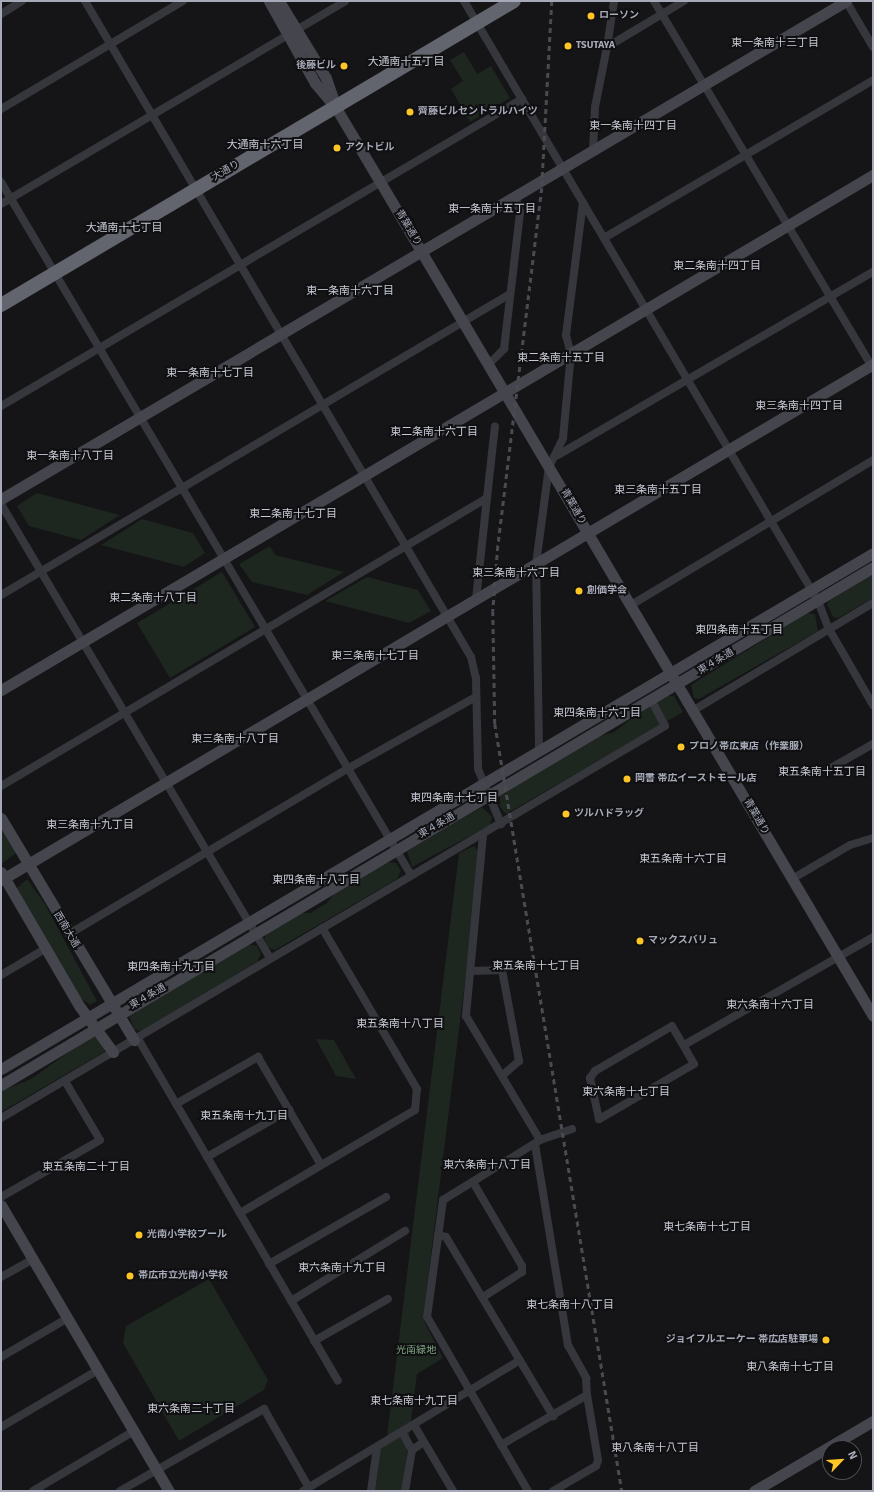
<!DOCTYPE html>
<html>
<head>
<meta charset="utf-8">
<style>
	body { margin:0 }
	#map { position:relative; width:874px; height:1492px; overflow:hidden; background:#151517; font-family:Signika,"Noto Sans JP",sans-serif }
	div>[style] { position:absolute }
	.green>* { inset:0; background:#1d261f }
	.street>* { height:8px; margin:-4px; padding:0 4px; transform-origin:4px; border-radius:4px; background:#36373d }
	.secondary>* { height:11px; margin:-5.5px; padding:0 5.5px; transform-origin:5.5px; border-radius:5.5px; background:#44454d }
	.highway>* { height:14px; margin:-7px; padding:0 7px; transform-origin:7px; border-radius:7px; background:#62646e }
	.rail>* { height:2.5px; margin-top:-1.25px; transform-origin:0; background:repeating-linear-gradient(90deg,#494a52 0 5px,transparent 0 9px) }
	.dots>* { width:11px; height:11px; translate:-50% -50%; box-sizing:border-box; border:2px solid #101012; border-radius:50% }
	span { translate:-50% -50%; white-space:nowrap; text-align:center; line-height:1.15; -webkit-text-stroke:4px #101012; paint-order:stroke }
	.poi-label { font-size:10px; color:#a6aab8; font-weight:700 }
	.left { translate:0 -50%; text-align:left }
	.right { translate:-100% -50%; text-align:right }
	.street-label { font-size:10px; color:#a6aab8 }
	.park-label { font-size:10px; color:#7ca581 }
	.neighbourhood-label { font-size:11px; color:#c7cad4 }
	.frame { position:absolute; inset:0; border:2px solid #a6aab8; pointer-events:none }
	.north { position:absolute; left:822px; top:1440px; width:40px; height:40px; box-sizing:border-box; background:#101012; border:1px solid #4c4e54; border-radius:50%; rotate:65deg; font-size:11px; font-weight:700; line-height:16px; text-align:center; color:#a6aab8 }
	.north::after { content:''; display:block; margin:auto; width:14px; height:18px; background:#fec526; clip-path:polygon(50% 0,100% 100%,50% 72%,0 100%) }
</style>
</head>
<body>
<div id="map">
	<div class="green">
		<i style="clip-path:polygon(464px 52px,477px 74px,491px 66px,510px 98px,470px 122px,451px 89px,463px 81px,450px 60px)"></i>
		<i style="clip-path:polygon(37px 493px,120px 515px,81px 540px,29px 526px,17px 506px)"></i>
		<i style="clip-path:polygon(142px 519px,193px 533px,205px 553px,184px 567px,101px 545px)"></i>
		<i style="clip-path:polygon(270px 546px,275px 555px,344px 572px,307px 595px,252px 582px,239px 564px)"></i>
		<i style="clip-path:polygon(222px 572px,255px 627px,170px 678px,137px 623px)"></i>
		<i style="clip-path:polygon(873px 573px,873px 598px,838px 618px,833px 617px,827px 604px,830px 600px)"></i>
		<i style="clip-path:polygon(367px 577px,418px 590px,431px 611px,409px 623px,325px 601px)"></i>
		<i style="clip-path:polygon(807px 613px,815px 614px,818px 631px,699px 699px,694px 698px,691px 685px)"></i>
		<i style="clip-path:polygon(668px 696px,674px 696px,683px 712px,506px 814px,500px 807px,500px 793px,593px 738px,614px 732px,643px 710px)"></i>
		<i style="clip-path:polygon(482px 807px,492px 817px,490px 825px,412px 867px,407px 851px)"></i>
		<i style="clip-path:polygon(1px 828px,16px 853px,3px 863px,1px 863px)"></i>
		<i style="clip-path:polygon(474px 846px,479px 852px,467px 965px,423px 1319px,443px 1358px,417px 1374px,402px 1491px,375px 1491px,380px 1451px,387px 1436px,459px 853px)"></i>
		<i style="clip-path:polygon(385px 862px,396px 863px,401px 871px,397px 879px,275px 950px,269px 948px,264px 939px,267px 933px,299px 913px,310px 913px,327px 903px,337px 890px)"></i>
		<i style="clip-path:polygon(27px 879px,45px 904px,97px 1001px,90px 1005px,79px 997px,16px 889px)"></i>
		<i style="clip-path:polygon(248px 944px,257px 946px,261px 954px,257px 962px,141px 1031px,134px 1029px,129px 1016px)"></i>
		<i style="clip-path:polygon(93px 1035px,106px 1047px,104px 1052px,1px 1112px,1px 1091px,31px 1079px)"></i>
		<i style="clip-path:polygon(316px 1039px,334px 1040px,356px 1079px,336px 1076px)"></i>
		<i style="clip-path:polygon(209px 1279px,268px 1380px,264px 1390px,179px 1441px,123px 1343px,126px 1326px)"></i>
	</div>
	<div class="street">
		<i style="left:85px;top:1px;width:761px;rotate:59.53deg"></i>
		<i style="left:471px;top:657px;width:22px;rotate:77deg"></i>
		<i style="left:476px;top:678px;width:91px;rotate:88.7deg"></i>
		<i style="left:478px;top:769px;width:60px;rotate:67.3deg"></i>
		<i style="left:464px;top:1px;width:697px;rotate:59.46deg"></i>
		<i style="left:818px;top:601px;width:30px;rotate:69deg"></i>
		<i style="left:829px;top:629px;width:88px;rotate:59.9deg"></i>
		<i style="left:654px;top:1px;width:428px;rotate:59.2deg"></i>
		<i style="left:846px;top:1px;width:53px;rotate:59.6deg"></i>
		<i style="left:1px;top:14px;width:25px;rotate:-32deg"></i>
		<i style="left:607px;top:47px;width:47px;rotate:-81.3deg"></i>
		<i style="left:1px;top:109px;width:212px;rotate:-30.7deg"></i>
		<i style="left:593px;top:151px;width:44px;rotate:-87.4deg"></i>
		<i style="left:595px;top:107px;width:61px;rotate:-78.7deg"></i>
		<i style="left:607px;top:47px;width:90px;rotate:-30.9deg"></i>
		<i style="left:1px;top:182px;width:805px;rotate:59.39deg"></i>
		<i style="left:1px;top:204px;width:399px;rotate:-30.5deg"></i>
		<i style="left:604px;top:238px;width:312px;rotate:-30.4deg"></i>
		<i style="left:488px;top:365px;width:23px;rotate:-45deg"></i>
		<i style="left:504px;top:349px;width:138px;rotate:-83.3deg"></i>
		<i style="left:520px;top:212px;width:17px;rotate:-107deg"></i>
		<i style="left:1px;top:406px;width:605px;rotate:-30.51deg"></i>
		<i style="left:558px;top:455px;width:364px;rotate:-30.2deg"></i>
		<i style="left:1px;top:504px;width:528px;rotate:59.35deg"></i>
		<i style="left:1px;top:595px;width:591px;rotate:-30.6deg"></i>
		<i style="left:476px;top:599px;width:102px;rotate:-83.8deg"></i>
		<i style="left:631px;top:605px;width:282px;rotate:-30.9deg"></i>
		<i style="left:694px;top:710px;width:209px;rotate:-30.9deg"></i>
		<i style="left:539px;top:749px;width:185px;rotate:-90.9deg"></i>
		<i style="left:536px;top:564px;width:98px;rotate:-82.4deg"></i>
		<i style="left:549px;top:467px;width:32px;rotate:-64deg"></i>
		<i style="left:563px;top:438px;width:84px;rotate:-84.6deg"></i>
		<i style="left:571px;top:354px;width:20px;rotate:-105deg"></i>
		<i style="left:566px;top:335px;width:133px;rotate:-82.7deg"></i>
		<i style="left:829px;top:769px;width:51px;rotate:-29.6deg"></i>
		<i style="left:1px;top:786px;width:565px;rotate:-30.65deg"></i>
		<i style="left:487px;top:498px;width:72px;rotate:-83.7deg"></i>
		<i style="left:483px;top:835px;width:182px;rotate:95.4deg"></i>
		<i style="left:466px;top:1016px;width:144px;rotate:59.2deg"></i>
		<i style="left:792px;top:879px;width:67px;rotate:-30.4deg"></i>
		<i style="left:850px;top:845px;width:24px;rotate:-17deg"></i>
		<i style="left:69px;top:934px;width:323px;rotate:-30.7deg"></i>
		<i style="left:347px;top:769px;width:148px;rotate:-29.2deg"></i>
		<i style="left:471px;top:971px;width:31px;rotate:-2deg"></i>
		<i style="left:502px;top:970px;width:93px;rotate:79.4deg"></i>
		<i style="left:519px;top:1061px;width:21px;rotate:139deg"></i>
		<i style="left:1px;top:975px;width:51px;rotate:-30.6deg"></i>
		<i style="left:672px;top:1026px;width:44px;rotate:59.9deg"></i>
		<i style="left:694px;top:1064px;width:110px;rotate:149.9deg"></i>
		<i style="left:599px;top:1119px;width:42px;rotate:-102.4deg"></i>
		<i style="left:590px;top:1078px;width:9px;rotate:-54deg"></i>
		<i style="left:595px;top:1071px;width:89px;rotate:-30.3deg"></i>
		<i style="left:137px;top:1037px;width:398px;rotate:59.7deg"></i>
		<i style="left:684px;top:1045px;width:218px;rotate:-29.7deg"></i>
		<i style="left:176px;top:1104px;width:95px;rotate:-29.8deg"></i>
		<i style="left:258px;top:1057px;width:125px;rotate:59.7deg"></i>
		<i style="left:1px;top:1118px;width:771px;rotate:-30.56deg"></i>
		<i style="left:665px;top:726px;width:30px;rotate:-118deg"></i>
		<i style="left:535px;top:1144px;width:204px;rotate:80.7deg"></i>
		<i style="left:568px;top:1345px;width:38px;rotate:61deg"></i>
		<i style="left:586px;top:1378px;width:17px;rotate:87deg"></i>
		<i style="left:207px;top:1157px;width:95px;rotate:-29.8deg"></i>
		<i style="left:473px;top:1182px;width:97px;rotate:59.7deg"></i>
		<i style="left:522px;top:1266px;width:6px;rotate:90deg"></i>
		<i style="left:522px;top:1272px;width:46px;rotate:147.3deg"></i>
		<i style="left:1px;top:1197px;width:114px;rotate:-29.9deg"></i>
		<i style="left:100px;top:1140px;width:69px;rotate:-120.7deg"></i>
		<i style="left:240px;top:1213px;width:203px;rotate:-30.5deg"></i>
		<i style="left:415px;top:1110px;width:21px;rotate:-85deg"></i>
		<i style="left:417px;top:1089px;width:187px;rotate:-120.5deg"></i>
		<i style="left:438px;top:1235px;width:8px;rotate:14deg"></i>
		<i style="left:446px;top:1237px;width:209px;rotate:59.1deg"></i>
		<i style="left:269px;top:1264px;width:135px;rotate:-29.8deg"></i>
		<i style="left:1px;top:1277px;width:37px;rotate:-29deg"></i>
		<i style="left:291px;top:1301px;width:134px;rotate:-31.6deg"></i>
		<i style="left:314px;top:1341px;width:85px;rotate:-29.6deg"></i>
		<i style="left:1px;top:1357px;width:78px;rotate:-30.2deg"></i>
		<i style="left:414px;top:1425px;width:77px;rotate:59.4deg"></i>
		<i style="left:1px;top:1427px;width:113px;rotate:-30.4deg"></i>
		<i style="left:402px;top:1432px;width:21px;rotate:61deg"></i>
		<i style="left:501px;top:1445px;width:99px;rotate:-30.2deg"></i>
		<i style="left:587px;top:1395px;width:66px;rotate:80.4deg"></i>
		<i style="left:598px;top:1460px;width:6px;rotate:108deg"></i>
		<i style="left:596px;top:1466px;width:50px;rotate:149.8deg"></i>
		<i style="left:33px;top:1491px;width:117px;rotate:-30.7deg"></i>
		<i style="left:120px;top:1491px;width:166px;rotate:-29.7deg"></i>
		<i style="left:264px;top:1409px;width:91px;rotate:60.3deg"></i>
		<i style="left:303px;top:1491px;width:253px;rotate:-31.1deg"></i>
		<i style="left:371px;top:1491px;width:43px;rotate:-82.1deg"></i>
		<i style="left:405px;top:1491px;width:42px;rotate:-80.3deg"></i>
		<i style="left:412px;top:1450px;width:14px;rotate:-34deg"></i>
		<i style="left:528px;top:1491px;width:201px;rotate:-120.1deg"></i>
		<i style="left:427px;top:1317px;width:118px;rotate:-82.2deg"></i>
		<i style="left:443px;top:1200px;width:114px;rotate:-31.7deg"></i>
		<i style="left:540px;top:1140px;width:34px;rotate:-19deg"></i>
	</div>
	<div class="secondary">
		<i style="left:269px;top:1px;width:94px;rotate:60.7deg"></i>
		<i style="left:315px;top:83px;width:33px;rotate:50deg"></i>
		<i style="left:336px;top:108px;width:84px;rotate:59.2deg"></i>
		<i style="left:379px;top:180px;width:971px;rotate:59.42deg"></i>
		<i style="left:279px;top:1px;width:90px;rotate:58.6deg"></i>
		<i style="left:326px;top:78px;width:24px;rotate:71deg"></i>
		<i style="left:1px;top:499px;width:981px;rotate:-30.51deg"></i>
		<i style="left:1px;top:690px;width:1013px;rotate:-30.57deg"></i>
		<i style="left:1px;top:818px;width:259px;rotate:59.1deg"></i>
		<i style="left:1px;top:872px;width:156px;rotate:59.7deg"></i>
		<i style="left:80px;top:1007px;width:56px;rotate:53.7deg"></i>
		<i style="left:1px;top:880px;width:1013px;rotate:-30.61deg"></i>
		<i style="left:1px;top:1069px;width:1013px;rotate:-30.61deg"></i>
		<i style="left:1px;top:1085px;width:1014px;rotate:-30.71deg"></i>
		<i style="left:1px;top:1205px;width:332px;rotate:59.6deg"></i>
		<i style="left:754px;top:1491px;width:138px;rotate:-30.5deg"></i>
	</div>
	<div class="highway">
		<i style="left:1px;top:305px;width:596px;rotate:-30.65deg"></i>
	</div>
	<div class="rail">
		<i style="left:552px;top:1px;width:187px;rotate:93.1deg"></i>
		<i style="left:542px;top:188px;width:361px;rotate:97deg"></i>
		<i style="left:498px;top:546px;width:65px;rotate:94.4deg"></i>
		<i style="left:493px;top:611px;width:113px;rotate:89deg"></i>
		<i style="left:495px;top:724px;width:777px;rotate:80.6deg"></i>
	</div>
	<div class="dots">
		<i style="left:591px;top:16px;background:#fec526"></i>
		<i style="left:568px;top:46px;background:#fec526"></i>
		<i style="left:344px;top:66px;background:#fec526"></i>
		<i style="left:410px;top:112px;background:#fec526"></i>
		<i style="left:337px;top:148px;background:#fec526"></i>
		<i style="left:579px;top:591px;background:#fec526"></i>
		<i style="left:681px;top:747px;background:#fec526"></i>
		<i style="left:627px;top:779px;background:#fec526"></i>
		<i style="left:566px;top:814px;background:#fec526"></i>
		<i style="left:640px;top:941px;background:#fec526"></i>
		<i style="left:139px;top:1235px;background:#fec526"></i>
		<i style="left:130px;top:1276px;background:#fec526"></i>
		<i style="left:826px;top:1340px;background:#fec526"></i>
	</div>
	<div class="poi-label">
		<span class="left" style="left:599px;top:16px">ローソン</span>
		<span class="left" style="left:576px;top:46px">TSUTAYA</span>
		<span class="right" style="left:336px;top:66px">後藤ビル</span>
		<span class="left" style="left:418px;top:112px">齊藤ビルセントラルハイツ</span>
		<span class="left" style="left:345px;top:148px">アクトビル</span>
		<span class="left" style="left:587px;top:591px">創価学会</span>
		<span class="left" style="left:689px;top:747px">プロノ帯広東店（作業服）</span>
		<span class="left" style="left:635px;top:779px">岡書 帯広イーストモール店</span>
		<span class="left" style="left:574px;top:814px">ツルハドラッグ</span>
		<span class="left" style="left:648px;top:941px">マックスバリュ</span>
		<span class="left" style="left:147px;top:1235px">光南小学校プール</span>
		<span class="left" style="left:138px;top:1276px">帯広市立光南小学校</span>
		<span class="right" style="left:818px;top:1340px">ジョイフルエーケー 帯広店駐車場</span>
	</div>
	<div class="street-label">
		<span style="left:226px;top:171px;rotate:-30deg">大通り</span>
		<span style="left:408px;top:228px;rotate:59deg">青葉通り</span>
		<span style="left:573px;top:507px;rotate:60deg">青葉通り</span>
		<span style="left:716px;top:662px;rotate:-31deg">東４条通</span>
		<span style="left:756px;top:817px;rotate:60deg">青葉通り</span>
		<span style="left:437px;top:826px;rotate:-30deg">東４条通</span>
		<span style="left:66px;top:930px;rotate:59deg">西南大通</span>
		<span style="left:148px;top:997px;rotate:-30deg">東４条通</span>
	</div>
	<div class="park-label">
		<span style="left:416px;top:1351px">光南緑地</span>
	</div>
	<div class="neighbourhood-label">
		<span style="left:775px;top:43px">東一条南十三丁目</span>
		<span style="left:406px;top:62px">大通南十五丁目</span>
		<span style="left:633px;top:126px">東一条南十四丁目</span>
		<span style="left:265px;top:145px">大通南十六丁目</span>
		<span style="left:492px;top:209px">東一条南十五丁目</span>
		<span style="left:124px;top:228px">大通南十七丁目</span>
		<span style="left:717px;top:266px">東二条南十四丁目</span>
		<span style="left:350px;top:291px">東一条南十六丁目</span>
		<span style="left:561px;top:358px">東二条南十五丁目</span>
		<span style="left:210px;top:373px">東一条南十七丁目</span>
		<span style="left:799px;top:406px">東三条南十四丁目</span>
		<span style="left:434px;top:432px">東二条南十六丁目</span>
		<span style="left:70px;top:456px">東一条南十八丁目</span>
		<span style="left:658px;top:490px">東三条南十五丁目</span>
		<span style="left:293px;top:514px">東二条南十七丁目</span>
		<span style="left:516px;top:573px">東三条南十六丁目</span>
		<span style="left:153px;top:598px">東二条南十八丁目</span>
		<span style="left:739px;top:630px">東四条南十五丁目</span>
		<span style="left:375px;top:656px">東三条南十七丁目</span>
		<span style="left:597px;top:713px">東四条南十六丁目</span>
		<span style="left:235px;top:739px">東三条南十八丁目</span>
		<span style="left:822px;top:772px">東五条南十五丁目</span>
		<span style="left:454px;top:798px">東四条南十七丁目</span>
		<span style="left:90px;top:825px">東三条南十九丁目</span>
		<span style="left:683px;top:859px">東五条南十六丁目</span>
		<span style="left:316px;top:880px">東四条南十八丁目</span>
		<span style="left:536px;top:966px">東五条南十七丁目</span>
		<span style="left:171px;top:967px">東四条南十九丁目</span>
		<span style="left:770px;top:1005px">東六条南十六丁目</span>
		<span style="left:400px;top:1024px">東五条南十八丁目</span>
		<span style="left:626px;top:1092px">東六条南十七丁目</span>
		<span style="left:244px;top:1116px">東五条南十九丁目</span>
		<span style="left:487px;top:1165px">東六条南十八丁目</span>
		<span style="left:86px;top:1167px">東五条南二十丁目</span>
		<span style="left:707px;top:1227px">東七条南十七丁目</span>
		<span style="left:342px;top:1268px">東六条南十九丁目</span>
		<span style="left:570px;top:1305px">東七条南十八丁目</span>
		<span style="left:790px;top:1367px">東八条南十七丁目</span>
		<span style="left:414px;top:1401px">東七条南十九丁目</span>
		<span style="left:191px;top:1409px">東六条南二十丁目</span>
		<span style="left:655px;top:1448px">東八条南十八丁目</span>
	</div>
	<div class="frame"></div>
	<div class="north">N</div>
</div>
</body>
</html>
